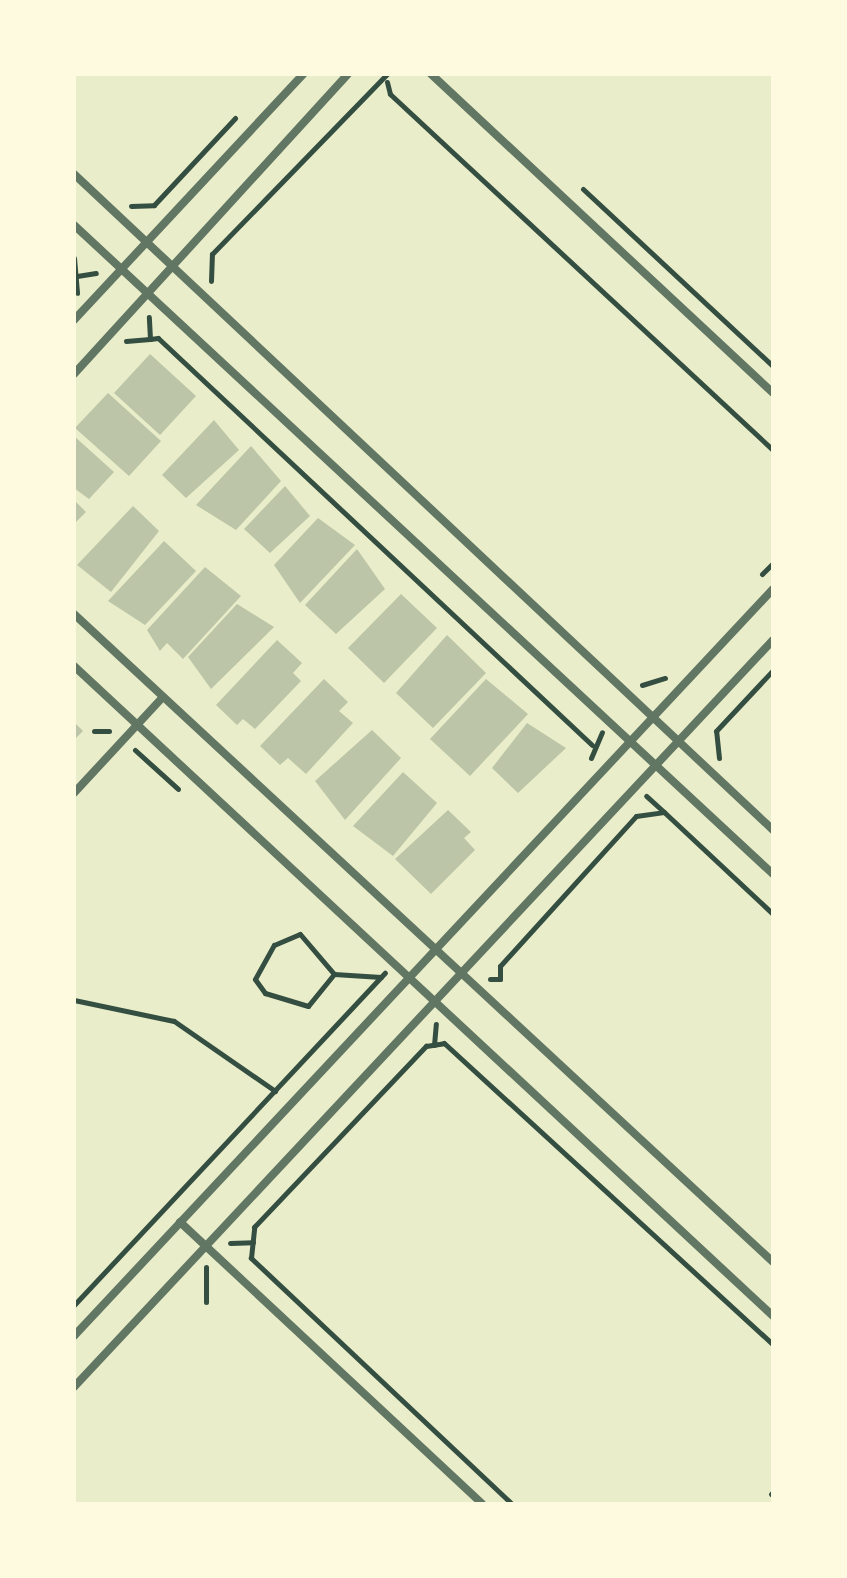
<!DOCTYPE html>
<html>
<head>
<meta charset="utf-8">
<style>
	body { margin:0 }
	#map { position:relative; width:847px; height:1578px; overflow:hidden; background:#e9edc9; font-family:"Public Sans",sans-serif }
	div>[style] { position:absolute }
	.building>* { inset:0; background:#bcc5a7 }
	.path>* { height:5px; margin:-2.5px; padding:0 2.5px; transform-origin:2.5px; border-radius:2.5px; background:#344e41 }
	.minor>* { height:8px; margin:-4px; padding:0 4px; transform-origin:4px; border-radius:4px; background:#617663 }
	span { translate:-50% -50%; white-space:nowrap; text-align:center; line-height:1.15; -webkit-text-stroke:6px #fefae0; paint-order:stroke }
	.frame { position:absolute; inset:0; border:76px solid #fefae0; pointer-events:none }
</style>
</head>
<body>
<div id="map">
	<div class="building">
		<i style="clip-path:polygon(150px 354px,196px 396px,160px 435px,114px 393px)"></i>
		<i style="clip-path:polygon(108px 393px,161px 441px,129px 476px,75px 428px)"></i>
		<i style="clip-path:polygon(214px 420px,239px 450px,186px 498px,162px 475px)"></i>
		<i style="clip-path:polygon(74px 436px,114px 472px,89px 499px,74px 488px)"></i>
		<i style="clip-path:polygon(251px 446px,281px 481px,236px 530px,196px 505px)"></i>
		<i style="clip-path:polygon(285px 486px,310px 516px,270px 553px,244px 529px)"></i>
		<i style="clip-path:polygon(74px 500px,86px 512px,74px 524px)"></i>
		<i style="clip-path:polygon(133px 506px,159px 531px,111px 592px,77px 565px)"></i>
		<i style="clip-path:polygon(318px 518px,355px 545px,300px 603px,274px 565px)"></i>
		<i style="clip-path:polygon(164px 541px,196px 571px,145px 625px,108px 601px)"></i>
		<i style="clip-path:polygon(357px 549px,385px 589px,336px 634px,305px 605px)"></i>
		<i style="clip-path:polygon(205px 567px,241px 596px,183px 659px,167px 643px,160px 651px,147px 630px)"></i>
		<i style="clip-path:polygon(401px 594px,437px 628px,384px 683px,348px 648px)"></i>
		<i style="clip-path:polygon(237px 604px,274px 627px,211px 689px,188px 657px)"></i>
		<i style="clip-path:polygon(447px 635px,486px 673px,433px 728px,396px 693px)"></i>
		<i style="clip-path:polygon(277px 640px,302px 663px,293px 673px,301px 681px,255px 729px,243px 719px,237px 725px,216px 705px)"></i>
		<i style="clip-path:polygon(324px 679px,348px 702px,339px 711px,353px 723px,306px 774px,288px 758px,280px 765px,260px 746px)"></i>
		<i style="clip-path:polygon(486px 679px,528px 714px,470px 776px,430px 739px)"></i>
		<i style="clip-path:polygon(74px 722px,83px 731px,74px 740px)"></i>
		<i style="clip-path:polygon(527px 723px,566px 748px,518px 793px,492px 768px)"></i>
		<i style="clip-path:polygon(372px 730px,401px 758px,345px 820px,315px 781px)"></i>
		<i style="clip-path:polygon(403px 772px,437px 803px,393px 856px,353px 826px)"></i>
		<i style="clip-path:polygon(448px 810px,471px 832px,464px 838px,475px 850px,431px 894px,395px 859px)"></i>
	</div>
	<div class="path">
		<i style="left:387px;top:82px;width:12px;rotate:76deg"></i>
		<i style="left:390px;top:94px;width:523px;rotate:42.91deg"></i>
		<i style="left:583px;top:189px;width:260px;rotate:43deg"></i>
		<i style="left:131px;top:206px;width:23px;rotate:-2deg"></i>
		<i style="left:154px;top:205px;width:119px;rotate:-47deg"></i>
		<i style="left:74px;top:258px;width:35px;rotate:85deg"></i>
		<i style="left:77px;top:276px;width:19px;rotate:-9deg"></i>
		<i style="left:211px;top:281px;width:27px;rotate:-88deg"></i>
		<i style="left:212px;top:254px;width:251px;rotate:-45.8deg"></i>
		<i style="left:150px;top:339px;width:8px;rotate:-7deg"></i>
		<i style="left:158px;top:338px;width:595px;rotate:43.16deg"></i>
		<i style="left:126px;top:341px;width:24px;rotate:-5deg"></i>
		<i style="left:150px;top:339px;width:22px;rotate:-93deg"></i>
		<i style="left:762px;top:574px;width:16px;rotate:-45deg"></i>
		<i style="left:642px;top:685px;width:24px;rotate:-17deg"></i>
		<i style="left:94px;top:731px;width:15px"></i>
		<i style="left:135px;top:750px;width:58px;rotate:42.2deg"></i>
		<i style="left:591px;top:758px;width:28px;rotate:-67deg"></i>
		<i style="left:719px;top:758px;width:27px;rotate:-96deg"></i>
		<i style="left:716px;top:731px;width:83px;rotate:-46.9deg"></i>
		<i style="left:664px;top:812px;width:149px;rotate:43.1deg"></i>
		<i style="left:334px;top:974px;width:41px;rotate:129.1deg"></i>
		<i style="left:308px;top:1006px;width:45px;rotate:-163.2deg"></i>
		<i style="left:265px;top:993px;width:17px;rotate:-126deg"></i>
		<i style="left:255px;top:979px;width:39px;rotate:-61deg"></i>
		<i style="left:274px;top:945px;width:28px;rotate:-23deg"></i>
		<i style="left:300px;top:934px;width:52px;rotate:49.6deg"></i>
		<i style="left:334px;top:974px;width:47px;rotate:3.7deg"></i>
		<i style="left:490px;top:979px;width:10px"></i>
		<i style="left:500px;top:979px;width:13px;rotate:-90deg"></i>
		<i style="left:500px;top:966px;width:202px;rotate:-47.8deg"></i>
		<i style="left:636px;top:816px;width:28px;rotate:-8deg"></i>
		<i style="left:664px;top:812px;width:24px;rotate:-138deg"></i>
		<i style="left:74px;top:1000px;width:102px;rotate:11.9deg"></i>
		<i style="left:174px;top:1021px;width:123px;rotate:34.7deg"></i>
		<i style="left:434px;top:1045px;width:21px;rotate:-85deg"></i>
		<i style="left:230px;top:1243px;width:23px;rotate:-2deg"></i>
		<i style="left:206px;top:1302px;width:35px;rotate:-90deg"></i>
		<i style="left:74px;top:1305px;width:455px;rotate:-46.9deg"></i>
		<i style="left:771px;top:1494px;width:3px;rotate:-45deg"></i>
		<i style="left:512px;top:1504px;width:359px;rotate:-136.7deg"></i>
		<i style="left:251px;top:1258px;width:31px;rotate:-84deg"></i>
		<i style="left:254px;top:1227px;width:250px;rotate:-46.5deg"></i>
		<i style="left:426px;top:1046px;width:18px;rotate:-9deg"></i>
		<i style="left:444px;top:1043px;width:446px;rotate:42.5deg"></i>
	</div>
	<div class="minor">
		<i style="left:431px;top:74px;width:468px;rotate:43deg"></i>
		<i style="left:74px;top:174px;width:959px;rotate:43.18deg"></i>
		<i style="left:74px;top:225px;width:954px;rotate:42.88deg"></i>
		<i style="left:74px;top:320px;width:336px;rotate:-47deg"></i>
		<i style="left:74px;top:374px;width:406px;rotate:-47.6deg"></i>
		<i style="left:74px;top:614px;width:953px;rotate:42.83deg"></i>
		<i style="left:74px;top:666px;width:955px;rotate:42.92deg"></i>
		<i style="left:74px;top:793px;width:129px;rotate:-47.2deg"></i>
		<i style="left:180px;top:1222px;width:413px;rotate:43deg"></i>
		<i style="left:74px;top:1336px;width:1023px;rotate:-46.9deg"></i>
		<i style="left:74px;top:1387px;width:1023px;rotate:-46.9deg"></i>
	</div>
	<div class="frame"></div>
</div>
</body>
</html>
